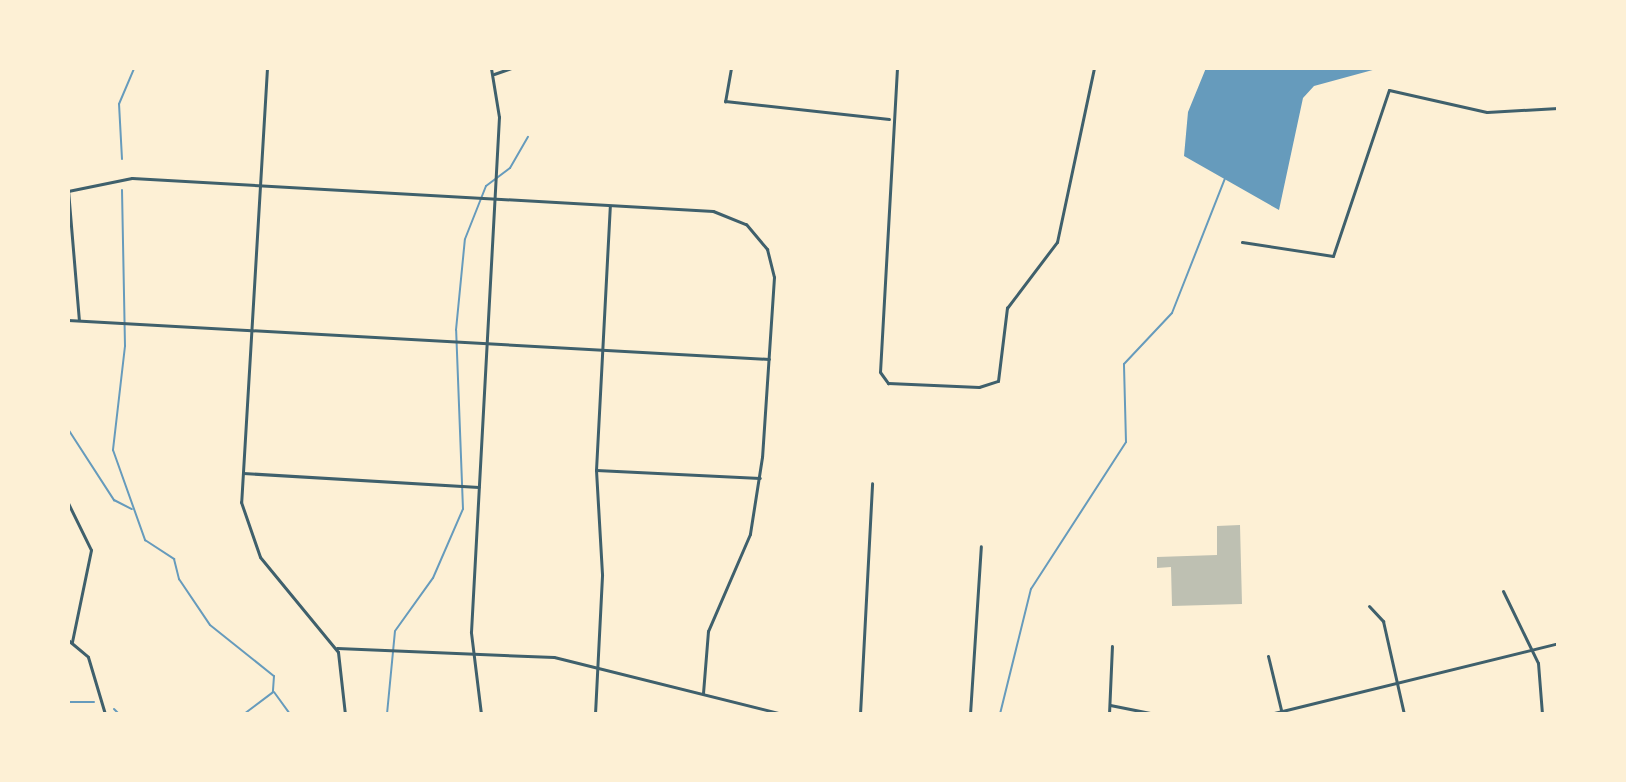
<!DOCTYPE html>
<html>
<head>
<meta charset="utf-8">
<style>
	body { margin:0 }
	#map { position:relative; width:1626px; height:782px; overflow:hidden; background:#fdf0d5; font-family:"Fira Sans",sans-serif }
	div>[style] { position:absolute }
	.water>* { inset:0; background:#669bbc }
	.stream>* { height:2px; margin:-1px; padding:0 1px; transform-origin:1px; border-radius:1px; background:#669bbc }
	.building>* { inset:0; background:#bec0b2 }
	.minor>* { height:3px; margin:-1.5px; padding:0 1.5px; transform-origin:1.5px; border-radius:1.5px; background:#3f606c }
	span { translate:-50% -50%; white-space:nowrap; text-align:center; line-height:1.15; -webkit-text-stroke:6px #fdf0d5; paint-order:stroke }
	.frame { position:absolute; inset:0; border:70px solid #fdf0d5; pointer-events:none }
</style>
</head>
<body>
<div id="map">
	<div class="water">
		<i style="clip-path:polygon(1206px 68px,1380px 68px,1314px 86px,1303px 98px,1279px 210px,1184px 156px,1188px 112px)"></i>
	</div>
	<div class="stream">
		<i style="left:122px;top:159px;width:55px;rotate:-93.1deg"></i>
		<i style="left:119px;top:104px;width:39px;rotate:-67deg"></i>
		<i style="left:122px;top:190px;width:156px;rotate:88.9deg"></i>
		<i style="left:125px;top:346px;width:105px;rotate:96.6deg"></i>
		<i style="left:113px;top:450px;width:96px;rotate:70.4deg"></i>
		<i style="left:145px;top:540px;width:35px;rotate:33deg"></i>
		<i style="left:174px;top:559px;width:21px;rotate:76deg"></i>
		<i style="left:179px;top:579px;width:55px;rotate:56deg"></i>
		<i style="left:210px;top:625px;width:82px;rotate:38.6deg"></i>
		<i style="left:274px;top:676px;width:16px;rotate:94deg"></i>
		<i style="left:68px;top:429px;width:85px;rotate:57.1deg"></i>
		<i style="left:114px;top:500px;width:20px;rotate:27deg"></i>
		<i style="left:274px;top:692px;width:27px;rotate:54deg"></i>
		<i style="left:68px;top:702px;width:26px"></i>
		<i style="left:114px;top:709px;width:7px;rotate:45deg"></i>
		<i style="left:244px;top:714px;width:36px;rotate:-37deg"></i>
		<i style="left:387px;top:714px;width:83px;rotate:-84.5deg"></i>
		<i style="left:395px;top:631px;width:65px;rotate:-54.4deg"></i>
		<i style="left:433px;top:578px;width:75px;rotate:-66.5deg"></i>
		<i style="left:463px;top:509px;width:179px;rotate:-92.2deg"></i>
		<i style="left:456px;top:330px;width:91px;rotate:-84.4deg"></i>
		<i style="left:465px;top:239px;width:57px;rotate:-68.4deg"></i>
		<i style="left:486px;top:186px;width:30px;rotate:-37deg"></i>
		<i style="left:510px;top:168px;width:36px;rotate:-60deg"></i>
		<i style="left:1000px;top:714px;width:129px;rotate:-76.1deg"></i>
		<i style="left:1031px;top:589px;width:175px;rotate:-57.1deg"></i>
		<i style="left:1126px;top:442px;width:78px;rotate:-91.5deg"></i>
		<i style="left:1124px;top:364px;width:70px;rotate:-46.7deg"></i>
		<i style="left:1172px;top:313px;width:147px;rotate:-68.5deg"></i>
	</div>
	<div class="building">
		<i style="clip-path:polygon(1240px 525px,1242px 604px,1172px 606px,1171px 567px,1157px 568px,1157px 557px,1217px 555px,1217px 526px)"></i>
	</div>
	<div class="minor">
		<i style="left:267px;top:68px;width:435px;rotate:93.4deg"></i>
		<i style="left:241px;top:502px;width:58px;rotate:70.9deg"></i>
		<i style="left:260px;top:557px;width:123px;rotate:50.6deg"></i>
		<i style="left:338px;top:652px;width:62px;rotate:83.6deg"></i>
		<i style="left:293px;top:68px;width:43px"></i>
		<i style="left:731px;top:68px;width:34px;rotate:100deg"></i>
		<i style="left:725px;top:101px;width:165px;rotate:6.3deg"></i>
		<i style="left:897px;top:68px;width:304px;rotate:93.2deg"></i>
		<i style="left:880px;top:372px;width:14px;rotate:54deg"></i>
		<i style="left:888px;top:383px;width:91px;rotate:2.5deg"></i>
		<i style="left:979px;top:387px;width:20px;rotate:-18deg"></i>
		<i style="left:998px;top:381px;width:74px;rotate:-83deg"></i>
		<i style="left:1007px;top:308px;width:83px;rotate:-52.9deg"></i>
		<i style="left:1057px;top:242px;width:178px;rotate:-78deg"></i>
		<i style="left:494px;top:74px;width:18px;rotate:-19deg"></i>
		<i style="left:68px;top:190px;width:130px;rotate:85.2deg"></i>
		<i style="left:68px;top:191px;width:65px;rotate:-11.5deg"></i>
		<i style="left:132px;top:178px;width:582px;rotate:3.25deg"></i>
		<i style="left:713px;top:211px;width:35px;rotate:22deg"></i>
		<i style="left:746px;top:224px;width:33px;rotate:50deg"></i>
		<i style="left:767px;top:249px;width:29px;rotate:76deg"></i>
		<i style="left:774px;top:277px;width:180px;rotate:93.8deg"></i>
		<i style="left:762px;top:457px;width:78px;rotate:98.9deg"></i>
		<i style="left:750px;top:534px;width:106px;rotate:113.4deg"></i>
		<i style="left:708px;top:631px;width:62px;rotate:94.6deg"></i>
		<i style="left:1242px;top:242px;width:92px;rotate:8.7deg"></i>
		<i style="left:1333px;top:256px;width:175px;rotate:-71.4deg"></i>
		<i style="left:1389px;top:90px;width:100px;rotate:12.7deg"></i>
		<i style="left:1487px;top:112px;width:71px;rotate:-3.2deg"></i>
		<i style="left:68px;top:320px;width:702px;rotate:3.18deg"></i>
		<i style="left:596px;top:470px;width:164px;rotate:2.8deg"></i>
		<i style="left:243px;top:473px;width:236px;rotate:3.4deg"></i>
		<i style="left:68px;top:503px;width:52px;rotate:63.9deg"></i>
		<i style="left:91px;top:550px;width:94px;rotate:101.7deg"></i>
		<i style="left:1503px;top:591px;width:80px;rotate:64.1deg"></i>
		<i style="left:1538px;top:663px;width:51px;rotate:85.5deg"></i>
		<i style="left:1369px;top:606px;width:21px;rotate:47deg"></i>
		<i style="left:1383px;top:621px;width:95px;rotate:77.3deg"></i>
		<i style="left:68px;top:640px;width:26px;rotate:40deg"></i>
		<i style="left:88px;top:657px;width:59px;rotate:73.4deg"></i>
		<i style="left:337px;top:648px;width:217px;rotate:2.4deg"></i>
		<i style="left:554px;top:657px;width:231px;rotate:14deg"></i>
		<i style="left:1268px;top:656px;width:60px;rotate:76.4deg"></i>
		<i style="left:1110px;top:705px;width:46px;rotate:11.3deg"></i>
		<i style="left:481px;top:714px;width:83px;rotate:-97deg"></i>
		<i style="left:471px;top:632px;width:516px;rotate:-86.89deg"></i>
		<i style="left:499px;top:117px;width:50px;rotate:-99.3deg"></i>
		<i style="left:595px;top:714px;width:140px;rotate:-87.1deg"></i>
		<i style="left:602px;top:574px;width:104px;rotate:-93.3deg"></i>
		<i style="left:596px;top:470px;width:264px;rotate:-87deg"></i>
		<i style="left:860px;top:714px;width:231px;rotate:-87deg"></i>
		<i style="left:970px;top:714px;width:168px;rotate:-86.3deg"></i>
		<i style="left:1109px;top:714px;width:68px;rotate:-87.5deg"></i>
		<i style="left:1270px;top:714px;width:297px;rotate:-13.8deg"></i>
	</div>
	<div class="frame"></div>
</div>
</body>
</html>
